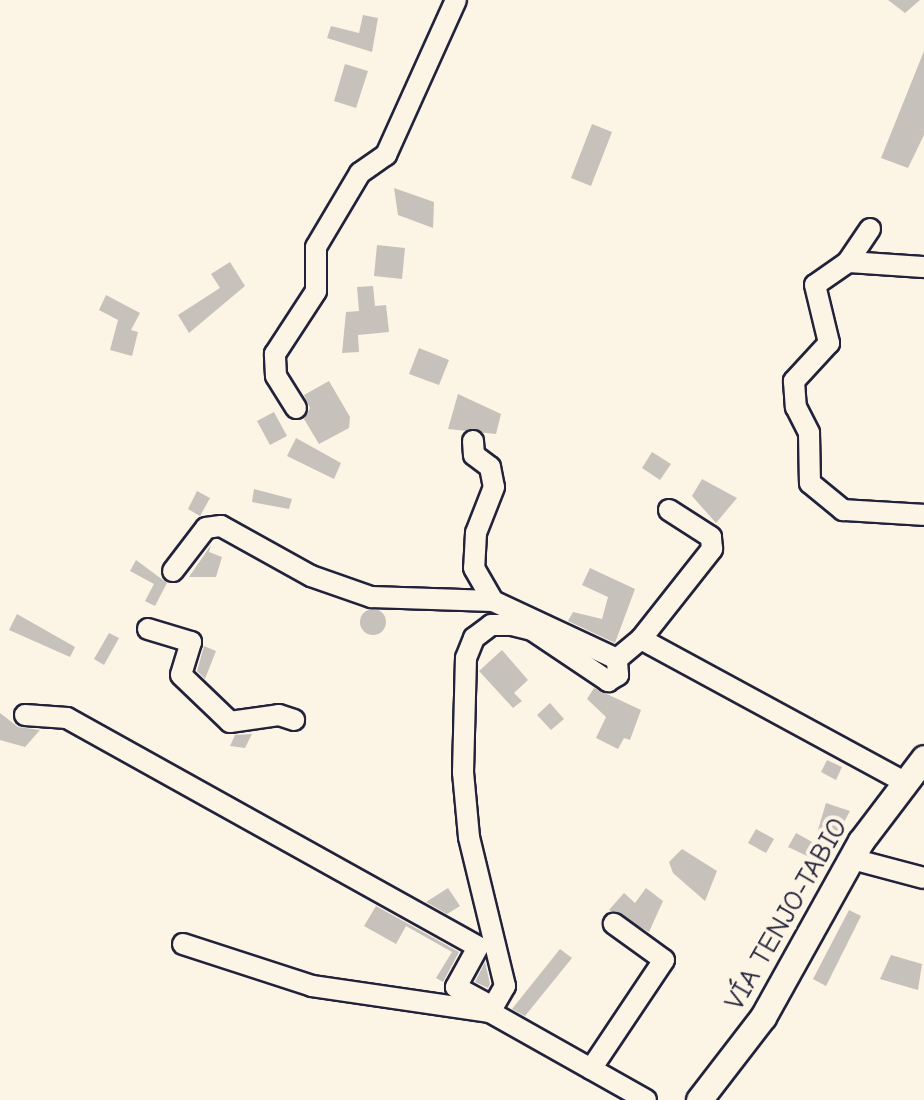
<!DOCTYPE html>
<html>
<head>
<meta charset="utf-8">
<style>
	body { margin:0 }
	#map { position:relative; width:924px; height:1100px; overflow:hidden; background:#fcf5e5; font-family:"Comic Neue",sans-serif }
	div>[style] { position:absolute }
	.building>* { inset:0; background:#c6c1bb }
	.round { border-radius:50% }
	.roads { filter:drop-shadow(2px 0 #22223b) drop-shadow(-2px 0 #22223b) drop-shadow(0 2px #22223b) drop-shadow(0 -2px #22223b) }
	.minor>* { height:20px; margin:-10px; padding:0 10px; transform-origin:10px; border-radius:10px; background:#fcf5e5 }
	.major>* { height:25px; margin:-12.5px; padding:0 12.5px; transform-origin:12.5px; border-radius:12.5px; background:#fcf5e5 }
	span { translate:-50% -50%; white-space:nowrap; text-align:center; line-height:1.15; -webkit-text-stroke:8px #fcf5e5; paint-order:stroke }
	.street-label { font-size:28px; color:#22223b }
</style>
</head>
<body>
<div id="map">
	<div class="building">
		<i style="clip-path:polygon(888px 0,920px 0,905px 13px)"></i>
		<i style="clip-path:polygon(363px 15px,378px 18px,372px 52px,327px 38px,331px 26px,359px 33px)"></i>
		<i style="clip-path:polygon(924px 51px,924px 135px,908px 168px,881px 158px)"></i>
		<i style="clip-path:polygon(345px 64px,368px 71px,356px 108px,334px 101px)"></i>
		<i style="clip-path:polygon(592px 124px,612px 132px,591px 186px,571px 178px)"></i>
		<i style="clip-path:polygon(394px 188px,434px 202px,433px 228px,398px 215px)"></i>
		<i style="clip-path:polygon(377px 245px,405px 248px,402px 279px,374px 276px)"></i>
		<i style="clip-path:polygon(230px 262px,245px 286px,189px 333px,178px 315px,220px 288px,211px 274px)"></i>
		<i style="clip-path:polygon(373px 286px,375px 306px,386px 305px,389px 332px,358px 335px,359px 352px,342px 353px,346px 312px,359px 311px,357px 287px)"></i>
		<i style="clip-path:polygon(106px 295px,140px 313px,131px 330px,138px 332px,132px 356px,110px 350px,118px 320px,99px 310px)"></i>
		<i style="clip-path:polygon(419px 348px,449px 360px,439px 385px,409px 374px)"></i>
		<i style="clip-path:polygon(329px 381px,350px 417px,349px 428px,319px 444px,304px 419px,310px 408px,304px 395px)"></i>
		<i style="clip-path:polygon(458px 394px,501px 414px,496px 434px,448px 429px)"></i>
		<i style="clip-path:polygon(274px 412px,287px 436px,270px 445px,257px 421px)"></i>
		<i style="clip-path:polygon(296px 438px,341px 463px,334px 479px,287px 456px)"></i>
		<i style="clip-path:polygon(652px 452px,671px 464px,660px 480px,642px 468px)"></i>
		<i style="clip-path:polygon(702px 479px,737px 498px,716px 523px,692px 496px)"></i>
		<i style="clip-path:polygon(254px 489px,292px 499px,289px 509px,252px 502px)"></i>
		<i style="clip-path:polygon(197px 491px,210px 498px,200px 516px,188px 509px)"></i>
		<i style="clip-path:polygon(211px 545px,209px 552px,222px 557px,216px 577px,189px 577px)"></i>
		<i style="clip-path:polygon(136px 560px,167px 583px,155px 606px,145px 601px,154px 584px,130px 571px)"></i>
		<i style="clip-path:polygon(590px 568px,635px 589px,615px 643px,568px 621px,573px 612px,602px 619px,608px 597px,582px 585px)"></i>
		<i class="round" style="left:360px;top:609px;width:26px;height:26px"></i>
		<i style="clip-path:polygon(17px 614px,75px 647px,70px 657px,9px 630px)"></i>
		<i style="clip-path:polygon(109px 633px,119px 638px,104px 665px,94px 659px)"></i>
		<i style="clip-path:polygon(204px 646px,216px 651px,205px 679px,197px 671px)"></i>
		<i style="clip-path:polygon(502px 650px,528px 680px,514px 693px,522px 701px,513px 708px,479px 671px)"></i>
		<i style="clip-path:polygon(594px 688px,641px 710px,630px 740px,624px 738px,618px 749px,596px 738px,606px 717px,587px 699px)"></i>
		<i style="clip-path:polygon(550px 703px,564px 719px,551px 730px,537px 715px)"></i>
		<i style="clip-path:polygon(0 713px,18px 727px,40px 730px,25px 747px,0 740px)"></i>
		<i style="clip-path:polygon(252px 734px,245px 748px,230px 746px,235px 735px)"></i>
		<i style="clip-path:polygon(827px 760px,842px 767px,836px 780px,821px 772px)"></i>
		<i style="clip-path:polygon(826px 803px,850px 811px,822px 863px,788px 847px,796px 833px,814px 843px)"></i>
		<i style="clip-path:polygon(756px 829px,774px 839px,766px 853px,748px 843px)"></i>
		<i style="clip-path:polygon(682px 849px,717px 871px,705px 901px,673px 873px,669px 862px)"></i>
		<i style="clip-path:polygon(448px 888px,460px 906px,447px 914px,426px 902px)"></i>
		<i style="clip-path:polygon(646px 888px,663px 901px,649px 932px,609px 910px,624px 893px,635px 903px)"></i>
		<i style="clip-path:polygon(376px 906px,459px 952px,443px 982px,436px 978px,452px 952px,406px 926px,396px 944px,364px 926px)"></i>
		<i style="clip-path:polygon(849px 910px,861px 916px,826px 986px,813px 979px)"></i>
		<i style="clip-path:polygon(762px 931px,770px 936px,759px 953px,751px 948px)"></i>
		<i style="clip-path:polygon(560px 949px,572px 958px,525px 1016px,512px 1009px)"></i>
		<i style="clip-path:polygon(891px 955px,922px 964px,918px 990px,880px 979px)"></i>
		<i style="clip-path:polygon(485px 962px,490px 984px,488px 988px,475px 982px)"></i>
	</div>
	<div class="roads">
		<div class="minor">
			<i style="left:870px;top:229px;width:40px;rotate:124deg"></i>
			<i style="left:848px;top:262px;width:40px;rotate:145.1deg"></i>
			<i style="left:815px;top:285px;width:60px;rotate:76.4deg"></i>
			<i style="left:829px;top:343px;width:52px;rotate:132.6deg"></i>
			<i style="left:794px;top:381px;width:26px;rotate:86deg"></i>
			<i style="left:796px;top:407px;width:29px;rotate:63deg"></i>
			<i style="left:809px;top:433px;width:50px;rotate:88.9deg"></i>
			<i style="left:810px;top:483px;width:43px;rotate:39.3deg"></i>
			<i style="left:843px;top:510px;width:81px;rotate:3.5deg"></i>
			<i style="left:848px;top:262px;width:76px;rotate:3.8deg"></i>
			<i style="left:296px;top:408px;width:38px;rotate:-122deg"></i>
			<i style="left:276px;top:376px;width:22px;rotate:-93deg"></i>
			<i style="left:275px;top:354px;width:75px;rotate:-56.9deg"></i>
			<i style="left:316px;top:291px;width:44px;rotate:-90deg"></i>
			<i style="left:316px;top:247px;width:86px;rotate:-59.3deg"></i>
			<i style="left:360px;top:173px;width:32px;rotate:-35deg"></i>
			<i style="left:386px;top:155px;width:170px;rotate:-65.7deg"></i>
			<i style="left:473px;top:441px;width:14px;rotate:86deg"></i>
			<i style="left:474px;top:455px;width:20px;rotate:37deg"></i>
			<i style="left:490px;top:467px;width:20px;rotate:79deg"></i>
			<i style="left:494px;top:487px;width:49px;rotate:111.4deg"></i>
			<i style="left:476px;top:533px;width:35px;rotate:93deg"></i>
			<i style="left:474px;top:568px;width:38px;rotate:60deg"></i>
			<i style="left:173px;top:571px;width:54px;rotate:-52.5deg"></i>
			<i style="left:206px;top:528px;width:15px;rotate:-8deg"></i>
			<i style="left:221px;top:526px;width:103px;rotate:29.1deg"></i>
			<i style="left:311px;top:576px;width:64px;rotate:19.3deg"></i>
			<i style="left:371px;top:597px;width:122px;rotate:1.9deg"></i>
			<i style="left:493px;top:601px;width:137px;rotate:25.1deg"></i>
			<i style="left:617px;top:659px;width:31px;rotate:-40deg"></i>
			<i style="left:641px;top:639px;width:115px;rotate:-51.7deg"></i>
			<i style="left:712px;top:549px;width:12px;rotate:-95deg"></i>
			<i style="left:711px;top:537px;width:50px;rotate:-147.3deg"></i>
			<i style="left:148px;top:629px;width:45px;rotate:16.8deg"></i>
			<i style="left:191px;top:642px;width:34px;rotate:107deg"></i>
			<i style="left:181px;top:675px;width:68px;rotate:43.8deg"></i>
			<i style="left:230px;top:722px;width:49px;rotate:-8.1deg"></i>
			<i style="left:279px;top:715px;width:16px;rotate:18deg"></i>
			<i style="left:641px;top:639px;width:296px;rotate:28.5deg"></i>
			<i style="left:25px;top:715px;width:42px;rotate:4.1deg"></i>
			<i style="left:67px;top:718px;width:470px;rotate:29.1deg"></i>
			<i style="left:478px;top:947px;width:46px;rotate:118.8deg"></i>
			<i style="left:456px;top:987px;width:42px;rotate:28.4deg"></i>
			<i style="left:852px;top:859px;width:74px;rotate:14.8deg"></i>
			<i style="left:183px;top:944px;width:136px;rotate:18deg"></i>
			<i style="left:312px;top:986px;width:180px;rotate:8.3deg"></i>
			<i style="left:490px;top:1012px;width:179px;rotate:29.4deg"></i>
			<i style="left:490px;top:1012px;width:30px;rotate:-60deg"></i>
			<i style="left:505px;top:986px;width:153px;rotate:-103.6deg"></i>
			<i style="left:469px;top:837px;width:65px;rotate:-95.3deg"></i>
			<i style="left:463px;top:772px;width:114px;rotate:-88.5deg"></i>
			<i style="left:466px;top:658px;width:22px;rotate:-68deg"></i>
			<i style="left:474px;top:638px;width:21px;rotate:-37deg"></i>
			<i style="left:491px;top:625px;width:21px"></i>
			<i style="left:512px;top:625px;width:21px;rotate:14deg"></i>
			<i style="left:532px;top:630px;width:92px;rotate:33.9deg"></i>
			<i style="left:608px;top:681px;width:12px;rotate:-31deg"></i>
			<i style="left:618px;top:675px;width:16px;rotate:-94deg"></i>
			<i style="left:591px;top:1069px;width:131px;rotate:-56.2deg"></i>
			<i style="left:664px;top:960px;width:62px;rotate:-144.2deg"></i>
		</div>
		<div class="major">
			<i style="left:699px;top:1100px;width:105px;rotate:-52.4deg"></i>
			<i style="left:763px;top:1017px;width:201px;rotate:-60.9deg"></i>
			<i style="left:861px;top:841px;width:104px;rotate:-52.8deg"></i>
		</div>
	</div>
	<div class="street-label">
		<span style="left:786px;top:914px;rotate:-60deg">VÍA TENJO-TABIO</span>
	</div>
</div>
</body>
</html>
